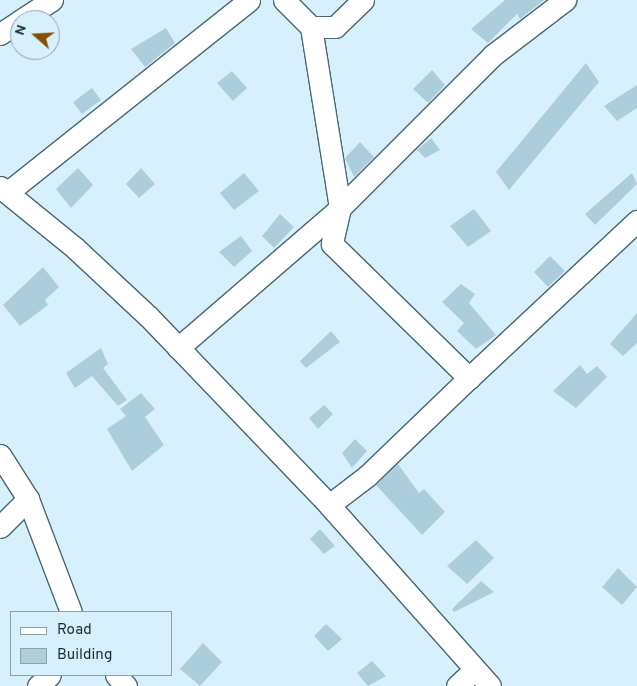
<!DOCTYPE html>
<html>
<head>
<meta charset="utf-8">
<style>
	body { margin:0 }
	#map { position:relative; width:637px; height:686px; overflow:hidden; background:#d6f1fd; font-family:Overpass,sans-serif }
	div>[style] { position:absolute }
	.building>* { inset:0; background:#accedc }
	.roads { filter:drop-shadow(1px 0 #486773) drop-shadow(-1px 0 #486773) drop-shadow(0 1px #486773) drop-shadow(0 -1px #486773) }
	.minor>* { height:21px; margin:-10.5px; padding:0 10.5px; transform-origin:10.5px; border-radius:10.5px; background:#fff }
	span { translate:-50% -50%; white-space:nowrap; text-align:center; line-height:1.15; -webkit-text-stroke:4px #d6f1fd; paint-order:stroke }
	.legend { position:absolute; left:10px; top:611px; width:162px; height:65px; box-sizing:border-box; background:#d6f1fd; border:1px solid #8ca2ab; margin:0; padding:6px 9px; list-style:none; font-size:15px; color:#1d2b30 }
	.legend li { display:flex; align-items:center; gap:10px; height:25px }
	.legend b { width:25px; border:1px solid #8ca2ab }
	.north { position:absolute; left:10px; top:10px; width:50px; height:50px; box-sizing:border-box; background:#d6f1fd; border:1px solid #8ca2ab; border-radius:50%; rotate:289deg; font-size:14px; font-weight:700; line-height:20px; text-align:center; color:#1d2b30 }
	.north::after { content:''; display:block; margin:auto; width:18px; height:22px; background:#864f00; clip-path:polygon(50% 0,100% 100%,50% 72%,0 100%) }
</style>
</head>
<body>
<div id="map">
	<div class="building">
		<i style="clip-path:polygon(505px 0,544px 0,520px 19px,517px 14px,488px 43px,471px 29px)"></i>
		<i style="clip-path:polygon(166px 28px,175px 43px,145px 67px,131px 49px)"></i>
		<i style="clip-path:polygon(586px 63px,599px 82px,509px 190px,496px 172px)"></i>
		<i style="clip-path:polygon(432px 70px,445px 85px,428px 103px,413px 89px)"></i>
		<i style="clip-path:polygon(232px 71px,247px 88px,233px 101px,217px 83px)"></i>
		<i style="clip-path:polygon(637px 85px,637px 108px,617px 121px,604px 106px)"></i>
		<i style="clip-path:polygon(92px 88px,101px 100px,82px 114px,73px 102px)"></i>
		<i style="clip-path:polygon(431px 138px,440px 150px,425px 158px,417px 150px)"></i>
		<i style="clip-path:polygon(360px 142px,374px 157px,354px 177px,345px 158px)"></i>
		<i style="clip-path:polygon(78px 168px,93px 185px,71px 208px,56px 189px)"></i>
		<i style="clip-path:polygon(141px 168px,155px 184px,139px 198px,126px 184px)"></i>
		<i style="clip-path:polygon(244px 173px,259px 191px,234px 210px,220px 193px)"></i>
		<i style="clip-path:polygon(632px 173px,637px 184px,595px 225px,585px 214px)"></i>
		<i style="clip-path:polygon(474px 209px,491px 231px,468px 247px,450px 226px)"></i>
		<i style="clip-path:polygon(280px 214px,294px 227px,274px 248px,262px 236px)"></i>
		<i style="clip-path:polygon(241px 236px,252px 251px,234px 267px,219px 252px)"></i>
		<i style="clip-path:polygon(550px 256px,565px 271px,548px 287px,534px 272px)"></i>
		<i style="clip-path:polygon(43px 267px,59px 287px,45px 300px,48px 305px,20px 326px,3px 305px)"></i>
		<i style="clip-path:polygon(461px 284px,475px 294px,469px 303px,496px 335px,476px 349px,457px 331px,464px 323px,442px 302px)"></i>
		<i style="clip-path:polygon(637px 313px,637px 343px,623px 356px,610px 344px)"></i>
		<i style="clip-path:polygon(331px 331px,340px 342px,306px 368px,300px 361px)"></i>
		<i style="clip-path:polygon(101px 348px,108px 364px,103px 368px,127px 400px,118px 406px,92px 376px,75px 388px,66px 373px)"></i>
		<i style="clip-path:polygon(580px 365px,587px 374px,597px 366px,607px 377px,576px 408px,553px 391px)"></i>
		<i style="clip-path:polygon(141px 393px,155px 409px,145px 417px,164px 445px,132px 471px,107px 429px,126px 416px,120px 409px)"></i>
		<i style="clip-path:polygon(324px 405px,333px 414px,318px 429px,309px 418px)"></i>
		<i style="clip-path:polygon(355px 439px,367px 451px,352px 468px,342px 453px)"></i>
		<i style="clip-path:polygon(398px 464px,419px 493px,424px 489px,445px 512px,422px 535px,376px 485px)"></i>
		<i style="clip-path:polygon(320px 529px,335px 546px,324px 554px,310px 539px)"></i>
		<i style="clip-path:polygon(476px 540px,494px 558px,467px 584px,447px 566px)"></i>
		<i style="clip-path:polygon(618px 568px,637px 587px,622px 605px,602px 587px)"></i>
		<i style="clip-path:polygon(481px 581px,494px 592px,454px 612px,452px 609px)"></i>
		<i style="clip-path:polygon(326px 624px,342px 639px,328px 651px,314px 636px)"></i>
		<i style="clip-path:polygon(203px 643px,222px 662px,200px 686px,180px 669px)"></i>
		<i style="clip-path:polygon(372px 661px,386px 676px,368px 686px,357px 673px)"></i>
	</div>
	<div class="roads">
		<div class="minor">
			<i style="left:284px;top:0;width:38px;rotate:45deg"></i>
			<i style="left:311px;top:27px;width:24px"></i>
			<i style="left:335px;top:27px;width:39px;rotate:-44deg"></i>
			<i style="left:21px;top:20px;width:37px;rotate:-33deg"></i>
			<i style="left:311px;top:27px;width:183px;rotate:80.9deg"></i>
			<i style="left:340px;top:208px;width:37px;rotate:103deg"></i>
			<i style="left:332px;top:244px;width:192px;rotate:44.4deg"></i>
			<i style="left:469px;top:378px;width:230px;rotate:-43.1deg"></i>
			<i style="left:0;top:34px;width:24px;rotate:-33deg"></i>
			<i style="left:0;top:187px;width:97px;rotate:39.1deg"></i>
			<i style="left:75px;top:248px;width:100px;rotate:43deg"></i>
			<i style="left:148px;top:316px;width:262px;rotate:46.2deg"></i>
			<i style="left:329px;top:505px;width:242px;rotate:48.3deg"></i>
			<i style="left:8px;top:192px;width:308px;rotate:-38.5deg"></i>
			<i style="left:178px;top:348px;width:214px;rotate:-40.8deg"></i>
			<i style="left:340px;top:208px;width:216px;rotate:-45deg"></i>
			<i style="left:493px;top:55px;width:91px;rotate:-37.4deg"></i>
			<i style="left:0;top:455px;width:52px;rotate:57.5deg"></i>
			<i style="left:28px;top:499px;width:121px;rotate:69.2deg"></i>
			<i style="left:329px;top:505px;width:48px;rotate:-37.3deg"></i>
			<i style="left:367px;top:476px;width:141px;rotate:-43.9deg"></i>
			<i style="left:0;top:527px;width:40px;rotate:-45deg"></i>
			<i style="left:116px;top:675px;width:15px;rotate:48deg"></i>
			<i style="left:38px;top:686px;width:16px;rotate:-43deg"></i>
			<i style="left:457px;top:686px;width:23px;rotate:-43deg"></i>
		</div>
	</div>
	<ul class="legend">
	<li><b style="height:6px;background:#fff"></b>Road</li>
	<li><b style="height:14px;background:#accedc"></b>Building</li>
	</ul>
	<div class="north">N</div>
</div>
</body>
</html>
